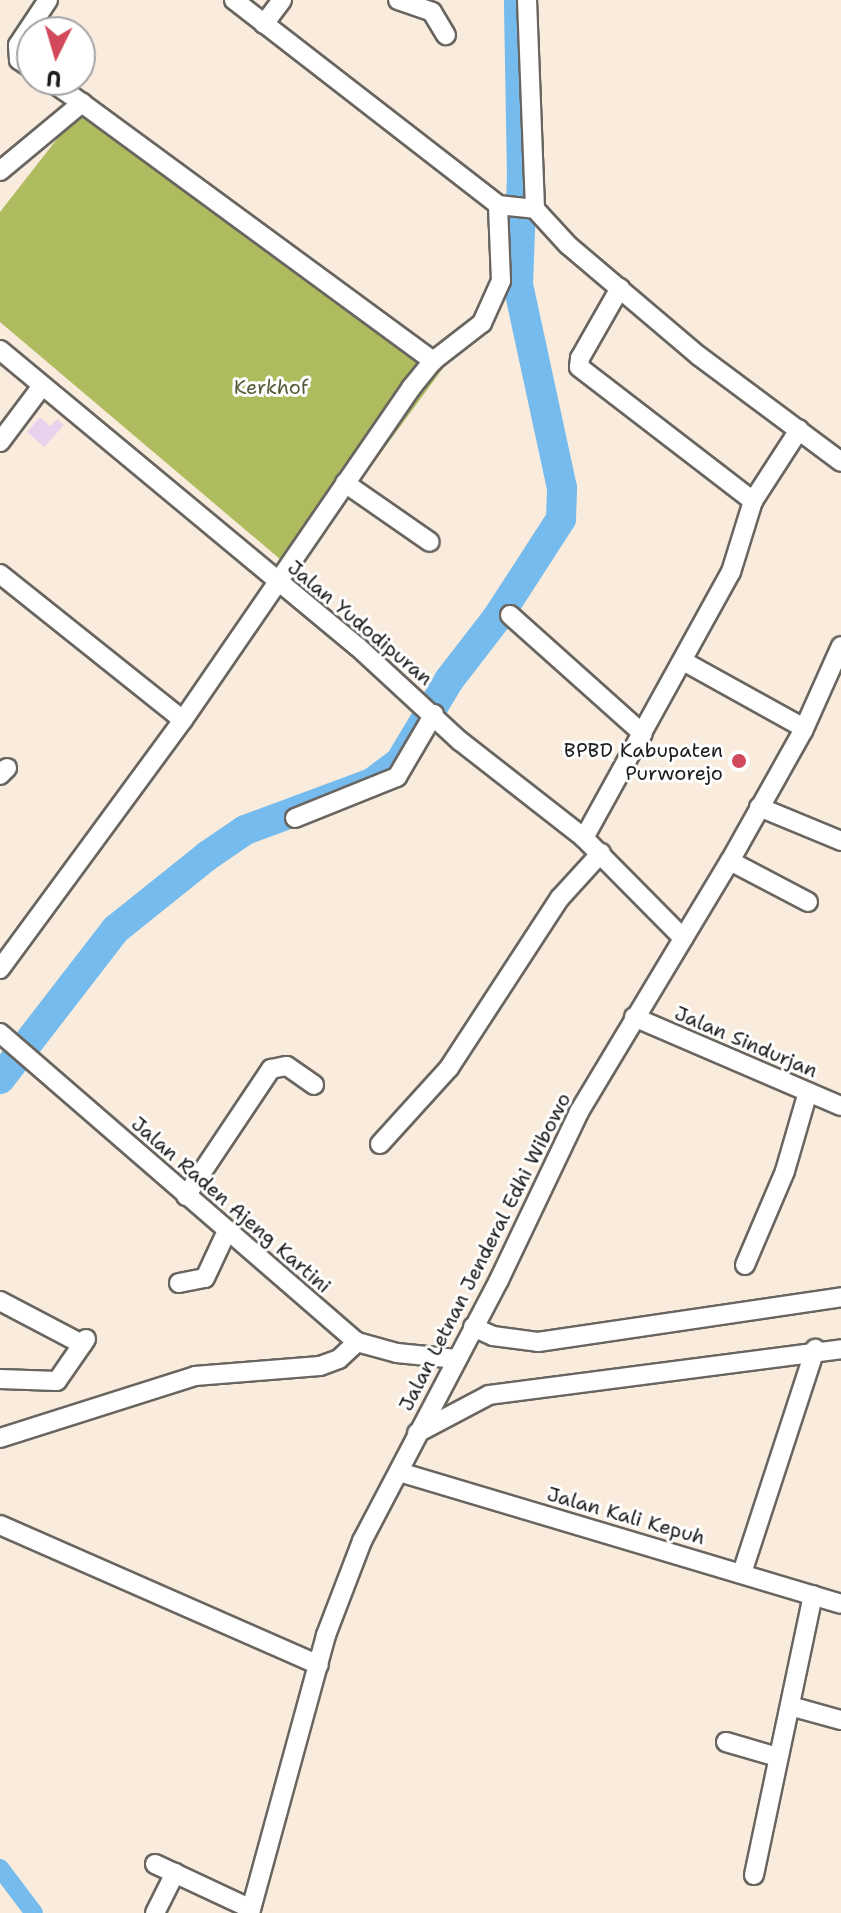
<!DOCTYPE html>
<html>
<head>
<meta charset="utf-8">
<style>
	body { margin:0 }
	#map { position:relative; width:841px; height:1913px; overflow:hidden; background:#f9ecdd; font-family:"Shantell Sans",sans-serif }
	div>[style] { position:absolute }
	.built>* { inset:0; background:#e9d2ed }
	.green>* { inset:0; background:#aebc5f }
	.canal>* { height:18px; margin:-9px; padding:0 9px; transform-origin:9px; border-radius:9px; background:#76bbed }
	.river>* { height:30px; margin:-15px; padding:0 15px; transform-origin:15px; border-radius:15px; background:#76bbed }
	.roads { filter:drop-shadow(2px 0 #696560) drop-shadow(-2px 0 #696560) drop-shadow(0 2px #696560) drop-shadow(0 -2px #696560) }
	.minor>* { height:18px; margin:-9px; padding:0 9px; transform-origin:9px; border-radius:9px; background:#fff }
	.dots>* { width:22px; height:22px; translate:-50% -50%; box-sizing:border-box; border:4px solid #fff; border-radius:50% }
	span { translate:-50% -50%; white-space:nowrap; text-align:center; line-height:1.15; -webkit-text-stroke:6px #fff; paint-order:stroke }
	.park-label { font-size:20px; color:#565c37 }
	.street-label { font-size:20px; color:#1c1c1c }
	.poi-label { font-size:20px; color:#1c1c1c }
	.right { translate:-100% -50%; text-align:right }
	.north { position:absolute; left:16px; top:16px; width:80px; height:80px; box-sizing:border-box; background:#fff; border:2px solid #a4a4a4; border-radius:50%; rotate:185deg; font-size:22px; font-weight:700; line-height:32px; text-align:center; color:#1c1c1c }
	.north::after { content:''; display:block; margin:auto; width:28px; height:36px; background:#d1495b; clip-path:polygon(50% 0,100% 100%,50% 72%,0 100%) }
</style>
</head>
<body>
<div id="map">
	<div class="built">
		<i style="clip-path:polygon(40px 417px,50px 426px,57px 419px,64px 425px,44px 447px,27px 432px)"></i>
	</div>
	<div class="green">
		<i style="clip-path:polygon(85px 103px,449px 360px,294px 571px,0 322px,0 212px)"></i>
	</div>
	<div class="canal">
		<i style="left:0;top:1868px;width:56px;rotate:52.9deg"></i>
	</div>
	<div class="river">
		<i style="left:0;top:1079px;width:190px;rotate:-52.3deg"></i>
		<i style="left:116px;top:929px;width:117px;rotate:-38.7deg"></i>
		<i style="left:207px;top:856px;width:46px;rotate:-34.4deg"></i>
		<i style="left:245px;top:830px;width:135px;rotate:-20.3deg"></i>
		<i style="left:372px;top:783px;width:35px;rotate:-37deg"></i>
		<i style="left:400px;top:762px;width:96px;rotate:-59.1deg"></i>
		<i style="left:449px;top:680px;width:78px;rotate:-52.3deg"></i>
		<i style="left:497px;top:618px;width:118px;rotate:-57.1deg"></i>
		<i style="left:561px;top:519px;width:31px;rotate:-88deg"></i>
		<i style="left:562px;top:488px;width:208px;rotate:-102.2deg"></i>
		<i style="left:518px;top:285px;width:107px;rotate:-87.9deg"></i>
		<i style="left:522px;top:178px;width:178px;rotate:-91deg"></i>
	</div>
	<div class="roads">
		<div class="minor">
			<i style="left:234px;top:0;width:334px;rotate:37.8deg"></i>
			<i style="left:498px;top:205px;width:37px;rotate:6deg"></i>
			<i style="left:535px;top:209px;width:49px;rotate:47.5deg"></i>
			<i style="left:568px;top:245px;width:172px;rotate:40.3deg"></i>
			<i style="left:699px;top:356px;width:177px;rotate:36.7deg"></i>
			<i style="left:398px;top:0;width:36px;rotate:19deg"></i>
			<i style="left:432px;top:12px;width:27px;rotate:59deg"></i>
			<i style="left:527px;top:0;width:209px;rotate:87.8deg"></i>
			<i style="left:264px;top:24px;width:30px;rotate:-53deg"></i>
			<i style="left:32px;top:69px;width:16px;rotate:-145deg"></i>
			<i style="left:19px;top:60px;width:15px;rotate:-94deg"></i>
			<i style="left:18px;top:45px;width:54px;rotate:-56.3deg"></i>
			<i style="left:49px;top:80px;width:40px;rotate:34.9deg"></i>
			<i style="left:0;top:171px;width:107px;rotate:-39.7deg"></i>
			<i style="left:82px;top:103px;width:436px;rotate:36.3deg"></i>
			<i style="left:620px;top:288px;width:81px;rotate:119.7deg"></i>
			<i style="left:580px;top:358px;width:9px;rotate:96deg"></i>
			<i style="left:579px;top:367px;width:220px;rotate:37.6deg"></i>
			<i style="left:0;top:350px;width:465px;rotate:39.7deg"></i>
			<i style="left:358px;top:647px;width:139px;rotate:42.7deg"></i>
			<i style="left:460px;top:741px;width:157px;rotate:38deg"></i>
			<i style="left:584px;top:838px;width:141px;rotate:45.3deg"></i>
			<i style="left:0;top:442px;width:70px;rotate:-53.1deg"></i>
			<i style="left:345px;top:483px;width:103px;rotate:34.8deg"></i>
			<i style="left:0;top:574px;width:234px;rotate:38.6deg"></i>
			<i style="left:510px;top:615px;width:178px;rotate:41.8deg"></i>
			<i style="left:683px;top:661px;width:138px;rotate:29deg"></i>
			<i style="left:0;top:775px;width:10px;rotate:-45deg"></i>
			<i style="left:759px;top:807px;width:89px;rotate:22.5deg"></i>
			<i style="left:295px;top:818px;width:110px;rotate:-21.9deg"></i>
			<i style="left:397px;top:777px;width:73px;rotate:-59.6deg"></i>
			<i style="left:584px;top:838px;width:304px;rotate:-61.1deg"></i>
			<i style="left:731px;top:572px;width:74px;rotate:-72.8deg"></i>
			<i style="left:753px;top:501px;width:85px;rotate:-57.1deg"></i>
			<i style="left:730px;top:861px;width:88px;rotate:27.7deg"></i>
			<i style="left:0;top:969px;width:309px;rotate:-53.7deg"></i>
			<i style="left:183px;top:720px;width:403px;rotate:-55.5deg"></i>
			<i style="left:411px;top:388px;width:35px;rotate:-51deg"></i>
			<i style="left:433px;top:361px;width:62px;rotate:-37.8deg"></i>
			<i style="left:482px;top:323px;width:46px;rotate:-65.7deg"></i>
			<i style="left:501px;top:281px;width:76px;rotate:-92.3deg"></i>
			<i style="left:634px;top:1017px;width:225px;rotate:23.3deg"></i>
			<i style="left:0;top:1033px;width:472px;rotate:40.9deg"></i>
			<i style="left:357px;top:1342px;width:41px;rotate:15.4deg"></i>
			<i style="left:397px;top:1353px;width:60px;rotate:5.7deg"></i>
			<i style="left:380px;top:1144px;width:103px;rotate:-47.8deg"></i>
			<i style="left:449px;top:1068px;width:203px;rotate:-56.9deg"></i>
			<i style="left:560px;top:898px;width:61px;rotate:-47.7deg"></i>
			<i style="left:186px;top:1196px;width:153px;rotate:-56.2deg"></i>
			<i style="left:271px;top:1069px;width:16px;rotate:-11deg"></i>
			<i style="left:287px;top:1066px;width:33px;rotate:35deg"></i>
			<i style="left:745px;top:1265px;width:102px;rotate:-66.9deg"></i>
			<i style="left:785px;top:1171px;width:82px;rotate:-73.8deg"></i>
			<i style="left:179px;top:1283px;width:26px;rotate:-11deg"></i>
			<i style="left:205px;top:1278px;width:52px;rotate:-64.9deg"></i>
			<i style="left:0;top:1301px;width:93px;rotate:27.7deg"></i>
			<i style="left:473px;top:1327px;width:22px;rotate:24deg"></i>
			<i style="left:493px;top:1336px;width:45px;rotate:7.6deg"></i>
			<i style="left:538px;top:1342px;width:306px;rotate:-8.4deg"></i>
			<i style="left:0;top:1379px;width:57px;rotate:2deg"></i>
			<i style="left:57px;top:1381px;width:51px;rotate:-55.4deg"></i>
			<i style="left:417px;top:1433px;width:81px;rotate:-27.8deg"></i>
			<i style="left:489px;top:1395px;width:355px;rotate:-7.4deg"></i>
			<i style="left:0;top:1438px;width:205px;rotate:-17.6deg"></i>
			<i style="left:195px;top:1376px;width:125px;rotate:-4.6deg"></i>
			<i style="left:320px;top:1366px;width:20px;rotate:-20deg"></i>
			<i style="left:339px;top:1359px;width:25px;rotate:-43deg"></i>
			<i style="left:399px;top:1472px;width:461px;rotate:16.6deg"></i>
			<i style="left:0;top:1525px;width:348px;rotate:23.7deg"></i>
			<i style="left:742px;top:1573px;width:236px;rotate:-71.9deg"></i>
			<i style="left:790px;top:1706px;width:53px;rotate:15.4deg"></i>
			<i style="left:726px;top:1742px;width:53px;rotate:16.4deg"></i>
			<i style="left:155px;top:1864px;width:106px;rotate:25.1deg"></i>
			<i style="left:754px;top:1875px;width:286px;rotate:-78.1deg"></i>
			<i style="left:155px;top:1913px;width:45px;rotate:-63.4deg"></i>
			<i style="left:250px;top:1913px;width:288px;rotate:-74.7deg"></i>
			<i style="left:326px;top:1635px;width:101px;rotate:-69deg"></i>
			<i style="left:362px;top:1541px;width:295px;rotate:-62.3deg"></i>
			<i style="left:499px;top:1280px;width:186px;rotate:-64.5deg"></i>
			<i style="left:579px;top:1112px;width:293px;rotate:-59deg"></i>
			<i style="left:730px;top:861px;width:149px;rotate:-60.7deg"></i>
			<i style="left:803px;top:731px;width:93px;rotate:-65.9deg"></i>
		</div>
	</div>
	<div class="dots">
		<i style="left:739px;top:761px;background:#d1495b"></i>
	</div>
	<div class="park-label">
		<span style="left:271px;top:387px">Kerkhof</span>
	</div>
	<div class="street-label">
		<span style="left:360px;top:623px;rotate:40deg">Jalan Yudodipuran</span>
		<span style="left:746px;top:1042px;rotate:23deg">Jalan Sindurjan</span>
		<span style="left:231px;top:1205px;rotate:41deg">Jalan Raden Ajeng Kartini</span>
		<span style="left:485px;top:1252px;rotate:-63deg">Jalan Letnan Jenderal Edhi Wibowo</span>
		<span style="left:626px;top:1516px;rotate:16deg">Jalan Kali Kepuh</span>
	</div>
	<div class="poi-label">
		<span class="right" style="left:723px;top:762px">BPBD Kabupaten<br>Purworejo</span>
	</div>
	<div class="north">U</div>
</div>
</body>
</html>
